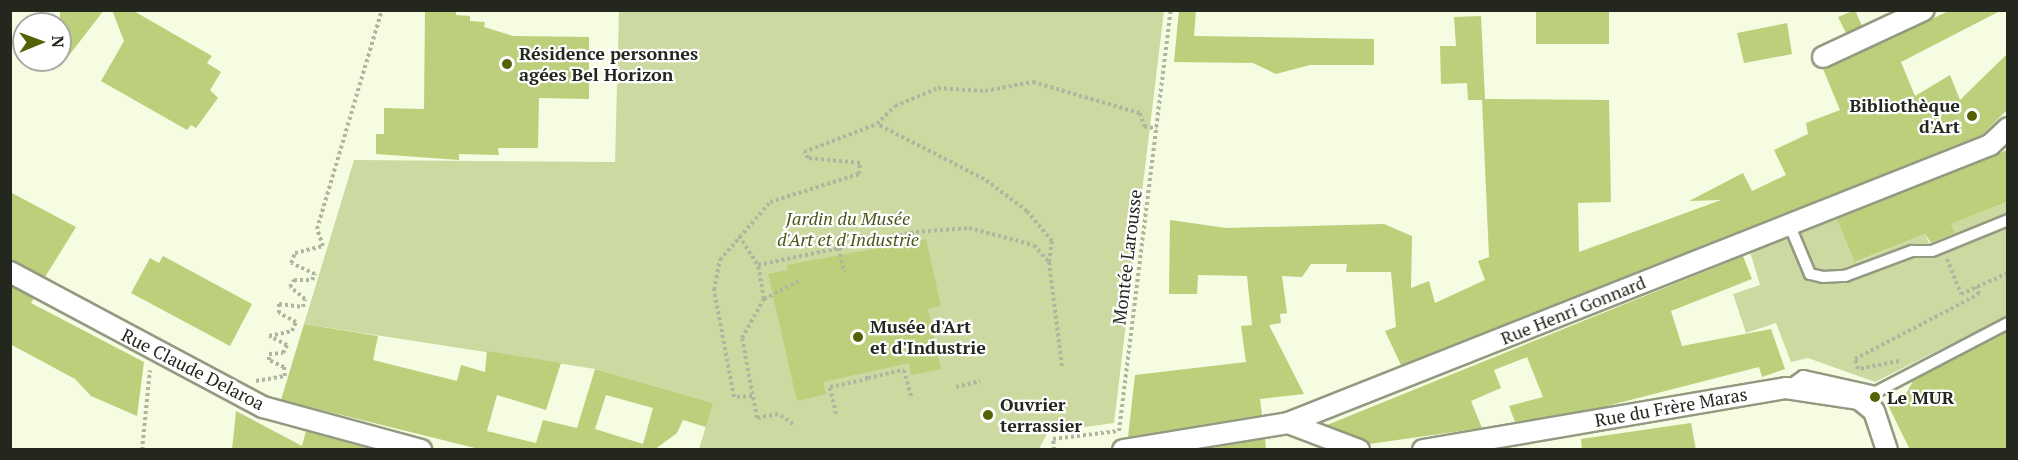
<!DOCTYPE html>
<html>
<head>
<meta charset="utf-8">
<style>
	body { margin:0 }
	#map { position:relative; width:2018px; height:460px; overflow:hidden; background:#f5fce1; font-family:"PT Serif",serif }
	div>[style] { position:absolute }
	.green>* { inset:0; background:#ccdaa1 }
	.building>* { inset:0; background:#bccf7a }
	.path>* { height:4px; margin-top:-2px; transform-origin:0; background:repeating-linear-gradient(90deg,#b0b5a0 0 3px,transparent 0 6px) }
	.roads { filter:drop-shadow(2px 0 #949a81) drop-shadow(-2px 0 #949a81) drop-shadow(0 2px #949a81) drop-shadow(0 -2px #949a81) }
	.service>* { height:10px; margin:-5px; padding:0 5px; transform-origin:5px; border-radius:5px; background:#fff }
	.minor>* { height:20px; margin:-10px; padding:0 10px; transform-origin:10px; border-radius:10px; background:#fff }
	.dots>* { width:16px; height:16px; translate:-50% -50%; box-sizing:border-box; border:3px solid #fff; border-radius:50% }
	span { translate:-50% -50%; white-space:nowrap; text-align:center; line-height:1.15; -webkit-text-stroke:4.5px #fff; paint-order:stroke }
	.poi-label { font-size:18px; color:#24271d; font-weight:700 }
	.left { translate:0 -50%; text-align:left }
	.right { translate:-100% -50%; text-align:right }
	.park-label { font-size:18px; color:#4b571a; font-style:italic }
	.street-label { font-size:18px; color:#24271d }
	.frame { position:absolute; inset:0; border:12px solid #24271d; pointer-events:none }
	.north { position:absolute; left:12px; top:12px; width:60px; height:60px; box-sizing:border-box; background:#fff; border:2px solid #a7a9a5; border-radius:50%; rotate:89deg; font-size:16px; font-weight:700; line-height:24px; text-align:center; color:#24271d }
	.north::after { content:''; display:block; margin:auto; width:21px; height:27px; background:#546205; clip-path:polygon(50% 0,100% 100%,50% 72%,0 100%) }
</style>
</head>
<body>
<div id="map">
	<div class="green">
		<i style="clip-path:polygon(619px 11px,1164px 11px,1114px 423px,1048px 432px,1039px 449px,699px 449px,713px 403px,595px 369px,304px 324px,354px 160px,615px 162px)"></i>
		<i style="clip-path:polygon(2007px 202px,2007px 316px,1875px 382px,1808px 358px,1791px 362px,1776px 323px,1746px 333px,1733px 294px,1760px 285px,1750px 252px,1836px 216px,1856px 262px,1925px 234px,1930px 245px,1955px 234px,1951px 224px)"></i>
	</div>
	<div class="building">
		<i style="clip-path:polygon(60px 10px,104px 10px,60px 67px)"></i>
		<i style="clip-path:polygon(112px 10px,132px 10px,212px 56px,207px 63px,221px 72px,210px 90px,218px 98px,196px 128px,191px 125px,187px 130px,101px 81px,124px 41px)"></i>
		<i style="clip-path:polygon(425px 10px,456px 10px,456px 15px,470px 16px,470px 21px,485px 22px,484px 27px,513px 36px,589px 37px,589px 99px,539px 98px,538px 148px,498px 148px,499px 155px,459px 154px,459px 160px,376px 154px,376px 134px,384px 134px,384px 108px,424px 109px)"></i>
		<i style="clip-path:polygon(1179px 10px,1196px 10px,1194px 36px,1374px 39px,1374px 65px,1310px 65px,1276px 74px,1253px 63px,1174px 62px)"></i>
		<i style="clip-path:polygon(1536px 10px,1609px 10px,1609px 44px,1536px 44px)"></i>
		<i style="clip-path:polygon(1855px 10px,1862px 26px,1846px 33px,1838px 17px)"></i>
		<i style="clip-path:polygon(1951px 10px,2002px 10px,1901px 62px,1915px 96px,1950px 75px,1960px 100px,2007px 54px,2007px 110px,1982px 135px,1401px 365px,1385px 331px,1396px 327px,1391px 272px,1346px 272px,1347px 264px,1311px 264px,1302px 277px,1282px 276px,1287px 313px,1280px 314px,1281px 323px,1269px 325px,1304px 394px,1260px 399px,1262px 415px,1128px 437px,1135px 375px,1246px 362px,1241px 326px,1252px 325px,1247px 276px,1198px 275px,1197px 294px,1169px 294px,1170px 220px,1226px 228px,1384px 224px,1412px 236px,1411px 288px,1429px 281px,1435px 303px,1485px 280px,1478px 261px,1489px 257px,1482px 100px,1468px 100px,1467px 83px,1441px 84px,1440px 46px,1456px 46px,1454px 17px,1481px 16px,1485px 99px,1609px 100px,1611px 202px,1578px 203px,1579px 252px,1721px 200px,1689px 201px,1743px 173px,1752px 191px,1786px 175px,1774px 150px,1808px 134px,1806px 123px,1840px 110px,1823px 69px)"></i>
		<i style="clip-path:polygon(1787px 23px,1792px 54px,1744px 63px,1737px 33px)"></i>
		<i style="clip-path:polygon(2007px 150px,2007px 202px,1951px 224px,1955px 233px,1931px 243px,1925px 234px,1855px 262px,1837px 219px)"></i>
		<i style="clip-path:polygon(10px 192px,76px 227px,45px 277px,10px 260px)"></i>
		<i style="clip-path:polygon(926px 239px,941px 306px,928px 309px,941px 369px,911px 375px,909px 363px,823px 382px,826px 394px,797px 401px,768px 274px,788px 270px,787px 265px)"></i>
		<i style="clip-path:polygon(163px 256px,252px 304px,230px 346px,131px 293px,150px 258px,159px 263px)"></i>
		<i style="clip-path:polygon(1743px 256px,1752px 279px,1671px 311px,1682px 346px,1771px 329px,1785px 369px,1762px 377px,1759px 367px,1599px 408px,1515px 422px,1509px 406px,1543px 397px,1527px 357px,1494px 370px,1501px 388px,1471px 401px,1482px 428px,1369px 444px,1327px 425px)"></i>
		<i style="clip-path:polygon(10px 286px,34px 298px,31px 303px,144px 362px,137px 416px,91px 396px,75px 379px,10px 344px)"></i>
		<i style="clip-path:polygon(evenodd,304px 324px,378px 336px,373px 360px,457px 381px,461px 365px,485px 372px,487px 351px,561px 363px,546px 410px,497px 395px,487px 431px,536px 443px,543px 420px,577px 428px,595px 369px,713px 403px,706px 427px,683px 420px,677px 433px,654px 450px,483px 450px,281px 400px,304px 324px,606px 395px,653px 408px,643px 444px,595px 429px,606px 395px)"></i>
		<i style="clip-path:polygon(2007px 332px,2007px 450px,1910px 450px,1887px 403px,1906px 394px,1913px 381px)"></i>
		<i style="clip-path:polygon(236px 411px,302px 446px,306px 431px,373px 450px,232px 450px)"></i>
		<i style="clip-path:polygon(1691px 423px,1696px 450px,1582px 450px,1581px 439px)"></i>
		<i style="clip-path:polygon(1265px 439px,1266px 450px,1200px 450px)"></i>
	</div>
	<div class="path">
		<i style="left:739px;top:236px;width:35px;rotate:57deg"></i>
		<i style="left:839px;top:248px;width:25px;rotate:78deg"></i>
		<i style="left:1947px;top:259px;width:38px;rotate:68deg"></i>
		<i style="left:1961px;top:294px;width:51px;rotate:-24.1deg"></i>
		<i style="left:1049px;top:262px;width:105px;rotate:82.9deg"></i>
		<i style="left:764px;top:299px;width:39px;rotate:-27deg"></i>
		<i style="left:1899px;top:361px;width:42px;rotate:169deg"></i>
		<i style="left:1858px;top:369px;width:10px;rotate:-107deg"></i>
		<i style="left:1855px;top:359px;width:140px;rotate:-27.7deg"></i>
		<i style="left:1979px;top:294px;width:8px;rotate:-113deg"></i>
		<i style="left:868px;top:378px;width:37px;rotate:-13deg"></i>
		<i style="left:904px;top:370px;width:28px;rotate:75deg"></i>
		<i style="left:256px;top:381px;width:29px;rotate:-10deg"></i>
		<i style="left:285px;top:376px;width:9px;rotate:-96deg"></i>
		<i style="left:284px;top:367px;width:17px;rotate:-155deg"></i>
		<i style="left:269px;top:360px;width:6px;rotate:-90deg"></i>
		<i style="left:269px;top:354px;width:14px;rotate:-4deg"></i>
		<i style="left:283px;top:353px;width:9px;rotate:-63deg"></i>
		<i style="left:287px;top:345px;width:20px;rotate:-153deg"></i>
		<i style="left:269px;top:336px;width:24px;rotate:-12deg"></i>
		<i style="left:292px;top:331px;width:10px;rotate:-66deg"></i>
		<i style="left:296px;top:322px;width:19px;rotate:-152deg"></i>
		<i style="left:279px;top:313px;width:9px;rotate:-90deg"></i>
		<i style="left:279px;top:304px;width:24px;rotate:7deg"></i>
		<i style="left:303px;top:307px;width:8px;rotate:-76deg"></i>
		<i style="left:305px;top:299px;width:19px;rotate:-141deg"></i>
		<i style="left:290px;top:287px;width:8px;rotate:-60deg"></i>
		<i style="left:294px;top:280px;width:18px"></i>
		<i style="left:312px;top:280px;width:7px;rotate:-63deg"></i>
		<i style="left:315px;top:274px;width:26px;rotate:-155deg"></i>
		<i style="left:291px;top:263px;width:11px;rotate:-68deg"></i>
		<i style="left:295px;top:253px;width:29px;rotate:-14deg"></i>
		<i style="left:323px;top:246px;width:18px;rotate:-109deg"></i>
		<i style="left:317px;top:229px;width:228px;rotate:-73.5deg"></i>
		<i style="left:956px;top:387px;width:25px;rotate:-14deg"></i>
		<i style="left:752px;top:396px;width:18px;rotate:177deg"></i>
		<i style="left:734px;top:397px;width:109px;rotate:-100.6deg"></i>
		<i style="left:714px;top:290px;width:31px;rotate:-79deg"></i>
		<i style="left:720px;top:260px;width:77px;rotate:-49.2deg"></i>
		<i style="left:770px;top:202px;width:93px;rotate:-17.5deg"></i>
		<i style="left:859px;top:174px;width:11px;rotate:-85deg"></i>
		<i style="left:860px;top:163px;width:52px;rotate:-174.5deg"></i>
		<i style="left:808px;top:158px;width:7px;rotate:-124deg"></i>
		<i style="left:804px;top:152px;width:78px;rotate:-21deg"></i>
		<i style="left:836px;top:414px;width:28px;rotate:-103deg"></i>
		<i style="left:830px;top:387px;width:38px;rotate:-12deg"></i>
		<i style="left:867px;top:379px;width:6px;rotate:-90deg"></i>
		<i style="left:793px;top:424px;width:18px;rotate:-146deg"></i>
		<i style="left:778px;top:414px;width:21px;rotate:169deg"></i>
		<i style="left:757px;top:418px;width:81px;rotate:-100.6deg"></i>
		<i style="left:742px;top:338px;width:45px;rotate:-60.6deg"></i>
		<i style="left:764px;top:299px;width:35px;rotate:-100deg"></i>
		<i style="left:758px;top:265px;width:161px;rotate:-11.8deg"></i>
		<i style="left:916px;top:232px;width:53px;rotate:-4.3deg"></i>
		<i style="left:969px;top:228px;width:67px;rotate:14.7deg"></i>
		<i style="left:1034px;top:245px;width:23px;rotate:49deg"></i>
		<i style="left:1049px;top:262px;width:21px;rotate:-82deg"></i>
		<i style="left:1052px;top:241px;width:39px;rotate:-130deg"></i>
		<i style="left:1027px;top:211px;width:54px;rotate:-143.3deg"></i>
		<i style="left:984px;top:179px;width:120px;rotate:-152.8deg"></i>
		<i style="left:877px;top:124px;width:25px;rotate:-45deg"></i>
		<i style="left:895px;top:106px;width:47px;rotate:-22.7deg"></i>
		<i style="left:938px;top:88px;width:47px;rotate:3.7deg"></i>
		<i style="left:985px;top:91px;width:49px;rotate:-10.6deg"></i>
		<i style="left:1033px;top:82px;width:111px;rotate:16.2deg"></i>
		<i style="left:1140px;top:113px;width:14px;rotate:73deg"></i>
		<i style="left:1144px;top:126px;width:13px;rotate:13deg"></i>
		<i style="left:142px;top:450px;width:80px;rotate:-84.3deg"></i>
		<i style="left:1054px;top:450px;width:11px;rotate:-95deg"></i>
		<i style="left:1053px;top:439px;width:66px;rotate:-6.9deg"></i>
		<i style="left:1119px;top:431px;width:424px;rotate:-83deg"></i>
	</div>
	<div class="roads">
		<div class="service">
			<i style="left:1789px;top:224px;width:54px;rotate:67.2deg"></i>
			<i style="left:1810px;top:274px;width:13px;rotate:13deg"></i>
			<i style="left:1823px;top:277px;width:22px;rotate:-3deg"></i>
			<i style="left:1845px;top:276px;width:72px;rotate:-20.5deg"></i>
			<i style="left:1912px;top:251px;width:20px"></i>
			<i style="left:1932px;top:251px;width:82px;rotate:-22.2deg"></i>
			<i style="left:1786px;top:388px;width:21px;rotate:-35deg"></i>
			<i style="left:1803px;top:376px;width:75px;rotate:12.4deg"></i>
			<i style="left:1876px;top:392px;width:149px;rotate:-27.6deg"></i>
		</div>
		<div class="minor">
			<i style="left:1823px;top:57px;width:111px;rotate:-25deg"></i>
			<i style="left:10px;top:272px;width:287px;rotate:28.1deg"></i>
			<i style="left:263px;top:407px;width:164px;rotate:15.2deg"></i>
			<i style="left:1288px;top:423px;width:76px;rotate:20.8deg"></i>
			<i style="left:1123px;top:450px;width:167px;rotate:-9.3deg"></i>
			<i style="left:1288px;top:423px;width:755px;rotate:-21.6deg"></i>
			<i style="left:1990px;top:145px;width:25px;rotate:-43deg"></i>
			<i style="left:1423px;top:450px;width:368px;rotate:-9.7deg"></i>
			<i style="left:1786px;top:388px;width:74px;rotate:8.6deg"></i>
			<i style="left:1859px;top:399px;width:19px;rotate:39deg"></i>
			<i style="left:1874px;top:411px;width:41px;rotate:71.6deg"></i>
		</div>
	</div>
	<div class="dots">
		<i style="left:507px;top:64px;background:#546205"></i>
		<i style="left:1972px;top:116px;background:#546205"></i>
		<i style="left:858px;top:337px;background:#546205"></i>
		<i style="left:1875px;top:397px;background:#546205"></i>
		<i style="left:988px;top:415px;background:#546205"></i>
	</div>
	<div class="poi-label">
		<span class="left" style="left:519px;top:64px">Résidence personnes<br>agées Bel Horizon</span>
		<span class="right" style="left:1960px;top:116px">Bibliothèque<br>d'Art</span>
		<span class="left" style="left:870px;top:337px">Musée d'Art<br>et d'Industrie</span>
		<span class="left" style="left:1887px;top:397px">Le MUR</span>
		<span class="left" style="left:1000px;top:415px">Ouvrier<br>terrassier</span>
	</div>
	<div class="park-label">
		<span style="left:848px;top:229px">Jardin du Musée<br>d'Art et d'Industrie</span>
	</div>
	<div class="street-label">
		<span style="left:1127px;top:257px;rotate:-83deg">Montée Larousse</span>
		<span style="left:1573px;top:310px;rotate:-22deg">Rue Henri Gonnard</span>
		<span style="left:193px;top:369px;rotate:27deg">Rue Claude Delaroa</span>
		<span style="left:1671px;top:407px;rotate:-10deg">Rue du Frère Maras</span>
	</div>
	<div class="frame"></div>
	<div class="north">N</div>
</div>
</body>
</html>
